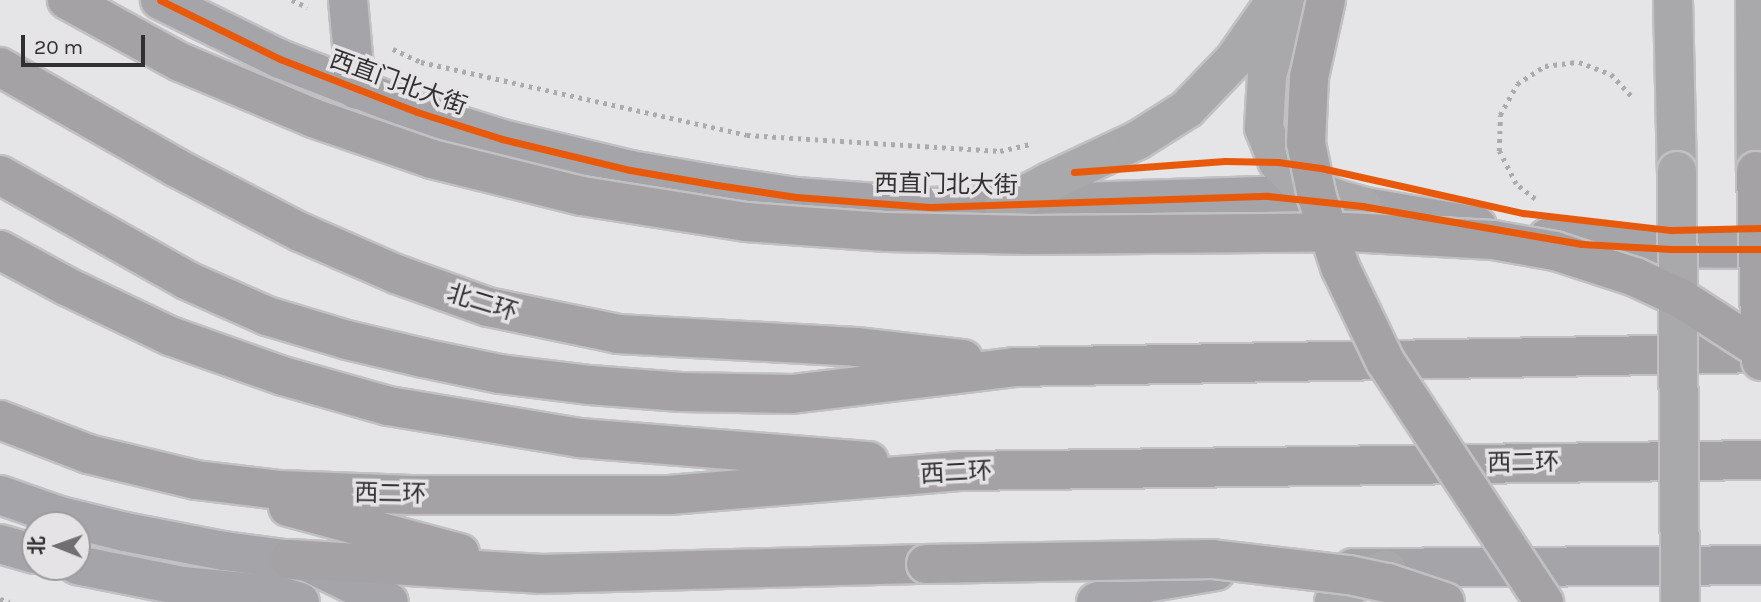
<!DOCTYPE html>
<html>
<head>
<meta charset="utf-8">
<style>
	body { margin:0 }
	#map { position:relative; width:1761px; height:602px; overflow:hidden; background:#e5e4e6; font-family:Karla,"Noto Sans SC",sans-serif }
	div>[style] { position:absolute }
	.path>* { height:4.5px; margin-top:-2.25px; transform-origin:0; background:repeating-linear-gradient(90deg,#abaaae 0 3.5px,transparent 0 8.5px) }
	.roads { filter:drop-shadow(2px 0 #c1c0c2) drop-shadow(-2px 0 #c1c0c2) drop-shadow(0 2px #c1c0c2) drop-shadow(0 -2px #c1c0c2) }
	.minor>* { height:38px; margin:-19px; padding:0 19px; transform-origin:19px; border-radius:19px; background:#a5a4a8 }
	.major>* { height:38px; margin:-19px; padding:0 19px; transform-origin:19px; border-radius:19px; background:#a9a8aa }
	.highway>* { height:38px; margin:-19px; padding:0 19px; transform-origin:19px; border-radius:19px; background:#a4a2a5 }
	.bridges { filter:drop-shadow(2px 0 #c1c0c2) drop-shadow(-2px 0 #c1c0c2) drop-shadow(0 2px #c1c0c2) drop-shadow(0 -2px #c1c0c2) }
	.major-bridge>* { height:38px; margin:-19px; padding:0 19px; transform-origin:19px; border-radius:19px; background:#a9a8aa }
	.highway-bridge>* { height:38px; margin:-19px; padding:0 19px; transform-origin:19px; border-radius:19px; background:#a4a2a5 }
	.cycleway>* { height:7px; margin:-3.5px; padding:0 3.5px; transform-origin:3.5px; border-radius:3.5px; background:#e8590c }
	span { translate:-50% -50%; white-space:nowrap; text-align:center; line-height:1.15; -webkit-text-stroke:7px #e6e3e7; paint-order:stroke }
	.street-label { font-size:24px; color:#313031 }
	.north { position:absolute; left:21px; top:511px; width:70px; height:70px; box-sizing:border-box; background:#e6e3e7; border:2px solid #9e9b9e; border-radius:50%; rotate:271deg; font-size:19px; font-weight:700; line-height:28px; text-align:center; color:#313031 }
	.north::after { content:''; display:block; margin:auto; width:24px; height:32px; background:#706f70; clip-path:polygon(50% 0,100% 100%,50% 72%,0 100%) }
	.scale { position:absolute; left:21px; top:35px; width:124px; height:32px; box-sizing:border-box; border:4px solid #313031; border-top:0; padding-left:9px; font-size:21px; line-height:24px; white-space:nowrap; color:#313031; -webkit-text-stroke:5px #e6e3e7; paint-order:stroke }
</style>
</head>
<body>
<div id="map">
	<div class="path">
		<i style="left:292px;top:0;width:17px;rotate:25deg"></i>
		<i style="left:393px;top:49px;width:31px;rotate:25deg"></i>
		<i style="left:421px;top:62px;width:334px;rotate:12.6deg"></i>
		<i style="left:747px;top:135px;width:254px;rotate:3.6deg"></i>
		<i style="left:1000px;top:151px;width:31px;rotate:-13deg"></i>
		<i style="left:1535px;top:199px;width:24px;rotate:-142deg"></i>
		<i style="left:1516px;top:184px;width:37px;rotate:-117deg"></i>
		<i style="left:1499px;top:151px;width:36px;rotate:-88deg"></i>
		<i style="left:1500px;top:115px;width:35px;rotate:-61deg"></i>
		<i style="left:1517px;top:84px;width:33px;rotate:-33deg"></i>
		<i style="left:1545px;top:66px;width:34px;rotate:-7deg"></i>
		<i style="left:1579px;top:62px;width:34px;rotate:21deg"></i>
		<i style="left:1611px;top:74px;width:34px;rotate:47deg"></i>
		<i style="left:0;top:599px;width:10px;rotate:17deg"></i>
	</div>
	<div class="roads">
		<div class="minor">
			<i style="left:160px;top:0;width:134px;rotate:26.2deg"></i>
			<i style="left:280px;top:59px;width:147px;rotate:21.1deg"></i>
			<i style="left:417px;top:112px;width:89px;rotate:17.6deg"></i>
			<i style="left:502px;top:139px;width:132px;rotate:13.6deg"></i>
			<i style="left:630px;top:170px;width:88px;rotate:9.8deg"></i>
			<i style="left:717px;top:185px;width:80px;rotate:8.6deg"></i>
			<i style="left:796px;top:197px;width:134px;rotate:4.3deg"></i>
			<i style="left:930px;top:207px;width:338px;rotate:-1.9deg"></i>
			<i style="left:1268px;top:196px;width:74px;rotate:5.4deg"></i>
			<i style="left:1342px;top:203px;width:137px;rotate:9.7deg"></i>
			<i style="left:348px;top:0;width:90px;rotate:84.9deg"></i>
			<i style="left:1547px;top:238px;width:101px;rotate:5.7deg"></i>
			<i style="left:1648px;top:248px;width:113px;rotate:0.5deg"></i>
			<i style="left:0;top:495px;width:64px;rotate:19.3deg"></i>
			<i style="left:60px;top:516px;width:67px;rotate:13.8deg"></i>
			<i style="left:125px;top:532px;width:101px;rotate:10.9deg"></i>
			<i style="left:224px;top:551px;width:84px;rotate:7.5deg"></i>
			<i style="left:307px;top:562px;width:91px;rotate:26deg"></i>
			<i style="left:0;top:544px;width:36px;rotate:16deg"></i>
			<i style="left:77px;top:565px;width:107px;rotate:11.3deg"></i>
			<i style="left:182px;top:586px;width:95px;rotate:5.4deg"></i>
			<i style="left:277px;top:595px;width:24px;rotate:17deg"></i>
			<i style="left:1353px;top:568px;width:408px;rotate:-0.4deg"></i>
			<i style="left:1096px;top:602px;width:53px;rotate:-20.8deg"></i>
			<i style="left:1146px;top:583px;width:71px;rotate:-9.7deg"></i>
		</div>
		<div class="major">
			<i style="left:1673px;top:0;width:171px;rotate:88.7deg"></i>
			<i style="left:1755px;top:0;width:171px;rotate:89.7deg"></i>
			<i style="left:1296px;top:4px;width:52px;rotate:115.1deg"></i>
			<i style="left:1274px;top:51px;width:26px;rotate:106deg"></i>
			<i style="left:1267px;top:76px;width:52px;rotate:93.3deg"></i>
			<i style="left:1264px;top:128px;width:37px;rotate:68deg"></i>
			<i style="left:1278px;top:162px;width:27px;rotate:45deg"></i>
			<i style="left:1297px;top:181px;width:41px;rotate:24.7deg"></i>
			<i style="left:1334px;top:198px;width:29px;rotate:16deg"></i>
			<i style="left:1004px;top:206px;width:51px;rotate:-28.1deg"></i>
			<i style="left:1049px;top:182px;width:98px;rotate:-25.3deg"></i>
			<i style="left:1138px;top:140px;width:58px;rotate:-32.3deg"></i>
			<i style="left:1187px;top:109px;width:68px;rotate:-46.2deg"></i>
			<i style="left:1234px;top:60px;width:73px;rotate:-55deg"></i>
			<i style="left:1334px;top:602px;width:35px;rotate:-43deg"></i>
			<i style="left:1360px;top:578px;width:28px;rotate:-18deg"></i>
		</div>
		<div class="highway">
			<i style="left:0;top:67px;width:202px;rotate:29.7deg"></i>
			<i style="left:175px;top:167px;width:141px;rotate:27.5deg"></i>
			<i style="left:300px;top:232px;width:105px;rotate:23.6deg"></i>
			<i style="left:396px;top:274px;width:98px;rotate:19.7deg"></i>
			<i style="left:488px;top:307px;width:133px;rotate:11.7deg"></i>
			<i style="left:618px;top:334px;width:238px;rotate:3.1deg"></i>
			<i style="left:856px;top:347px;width:108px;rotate:6.4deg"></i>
			<i style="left:0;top:175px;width:214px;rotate:29.4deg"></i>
			<i style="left:186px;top:280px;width:89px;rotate:24deg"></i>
			<i style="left:267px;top:316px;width:84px;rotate:16.7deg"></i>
			<i style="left:347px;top:340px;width:78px;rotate:13.3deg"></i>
			<i style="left:423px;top:358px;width:79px;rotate:11.7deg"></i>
			<i style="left:500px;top:374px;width:91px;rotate:7deg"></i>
			<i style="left:590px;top:385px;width:91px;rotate:4.4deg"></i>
			<i style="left:681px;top:392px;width:111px;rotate:1deg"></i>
			<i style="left:792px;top:394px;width:224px;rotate:-6.9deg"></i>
			<i style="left:1014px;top:367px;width:747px;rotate:-1.07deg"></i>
			<i style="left:0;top:250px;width:75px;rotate:28.6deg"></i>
			<i style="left:66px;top:286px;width:115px;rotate:25.7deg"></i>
			<i style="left:170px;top:336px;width:120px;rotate:19.5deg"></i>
			<i style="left:283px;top:376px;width:109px;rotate:15.9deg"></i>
			<i style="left:388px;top:406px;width:195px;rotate:9.5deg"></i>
			<i style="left:580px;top:438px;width:290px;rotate:4.6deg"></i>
			<i style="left:0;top:420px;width:94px;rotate:21.1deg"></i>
			<i style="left:88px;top:454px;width:111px;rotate:13.5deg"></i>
			<i style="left:196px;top:480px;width:85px;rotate:6.8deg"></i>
			<i style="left:280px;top:490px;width:131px;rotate:2.2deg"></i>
			<i style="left:411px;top:495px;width:258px"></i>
			<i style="left:669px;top:495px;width:294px;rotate:-4.7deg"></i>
			<i style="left:962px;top:471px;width:799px;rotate:-0.79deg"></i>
			<i style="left:288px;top:507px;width:178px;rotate:15deg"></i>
			<i style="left:290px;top:559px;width:249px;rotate:3.4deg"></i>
			<i style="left:539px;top:574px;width:387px;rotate:-1.5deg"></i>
		</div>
	</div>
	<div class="bridges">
		<div class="major-bridge">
			<i style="left:1677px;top:171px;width:431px;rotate:89.6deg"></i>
		</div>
		<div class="highway-bridge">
			<i style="left:67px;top:0;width:129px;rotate:28.8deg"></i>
			<i style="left:180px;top:62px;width:144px;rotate:22.8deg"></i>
			<i style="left:313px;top:118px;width:126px;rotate:19deg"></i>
			<i style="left:432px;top:159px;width:154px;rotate:13.9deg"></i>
			<i style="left:582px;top:196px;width:166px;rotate:9deg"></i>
			<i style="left:746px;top:222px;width:141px;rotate:4.1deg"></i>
			<i style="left:887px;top:232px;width:144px;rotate:1.2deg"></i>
			<i style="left:1031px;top:235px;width:317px;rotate:-0.5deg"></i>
			<i style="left:1348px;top:232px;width:145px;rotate:3.2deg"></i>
			<i style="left:1493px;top:240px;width:63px;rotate:10.1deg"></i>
			<i style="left:1555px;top:251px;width:84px;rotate:18deg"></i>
			<i style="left:1635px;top:277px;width:52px;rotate:25.1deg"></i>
			<i style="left:1682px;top:299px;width:94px;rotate:32.8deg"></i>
			<i style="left:1326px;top:0;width:79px;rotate:102.4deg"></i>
			<i style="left:1309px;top:77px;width:66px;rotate:92.6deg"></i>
			<i style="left:1306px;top:143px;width:55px;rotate:78.5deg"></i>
			<i style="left:1317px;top:197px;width:74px;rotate:71.8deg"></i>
			<i style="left:1340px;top:267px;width:104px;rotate:64.4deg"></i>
			<i style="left:1385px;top:361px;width:289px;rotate:56.6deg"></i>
			<i style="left:1756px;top:171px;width:190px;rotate:88.5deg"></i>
			<i style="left:926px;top:564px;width:286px;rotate:-1deg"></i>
			<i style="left:1212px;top:559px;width:138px;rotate:6.7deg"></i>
			<i style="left:1349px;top:575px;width:40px;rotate:12deg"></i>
			<i style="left:1388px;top:583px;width:60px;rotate:18.4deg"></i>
		</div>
	</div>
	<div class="cycleway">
		<i style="left:160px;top:0;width:134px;rotate:26.2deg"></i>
		<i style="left:280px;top:59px;width:147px;rotate:21.1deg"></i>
		<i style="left:417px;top:112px;width:89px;rotate:17.6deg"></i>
		<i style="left:502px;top:139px;width:132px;rotate:13.6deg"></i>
		<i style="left:630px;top:170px;width:88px;rotate:9.8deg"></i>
		<i style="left:717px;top:185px;width:80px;rotate:8.6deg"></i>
		<i style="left:796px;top:197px;width:134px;rotate:4.3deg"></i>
		<i style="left:930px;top:207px;width:338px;rotate:-1.9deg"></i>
		<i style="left:1268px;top:196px;width:95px;rotate:6.1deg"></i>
		<i style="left:1362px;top:206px;width:223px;rotate:9.8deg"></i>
		<i style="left:1582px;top:244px;width:89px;rotate:3.2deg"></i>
		<i style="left:1671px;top:249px;width:90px"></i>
		<i style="left:1074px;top:172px;width:151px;rotate:-4.2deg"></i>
		<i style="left:1225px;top:161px;width:53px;rotate:1.1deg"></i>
		<i style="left:1278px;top:162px;width:43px;rotate:7.9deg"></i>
		<i style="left:1321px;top:168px;width:207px;rotate:12.6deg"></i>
		<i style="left:1523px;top:213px;width:149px;rotate:6.6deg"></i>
		<i style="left:1671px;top:230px;width:90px;rotate:-1.3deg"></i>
	</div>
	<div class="street-label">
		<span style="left:398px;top:83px;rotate:20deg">西直门北大街</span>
		<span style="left:946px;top:185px;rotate:1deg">西直门北大街</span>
		<span style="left:482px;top:303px;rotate:17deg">北二环</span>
		<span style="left:1523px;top:463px;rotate:-1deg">西二环</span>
		<span style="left:956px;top:473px;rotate:-3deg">西二环</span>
		<span style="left:390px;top:494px;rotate:1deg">西二环</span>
	</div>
	<div class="north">北</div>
	<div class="scale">20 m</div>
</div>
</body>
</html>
